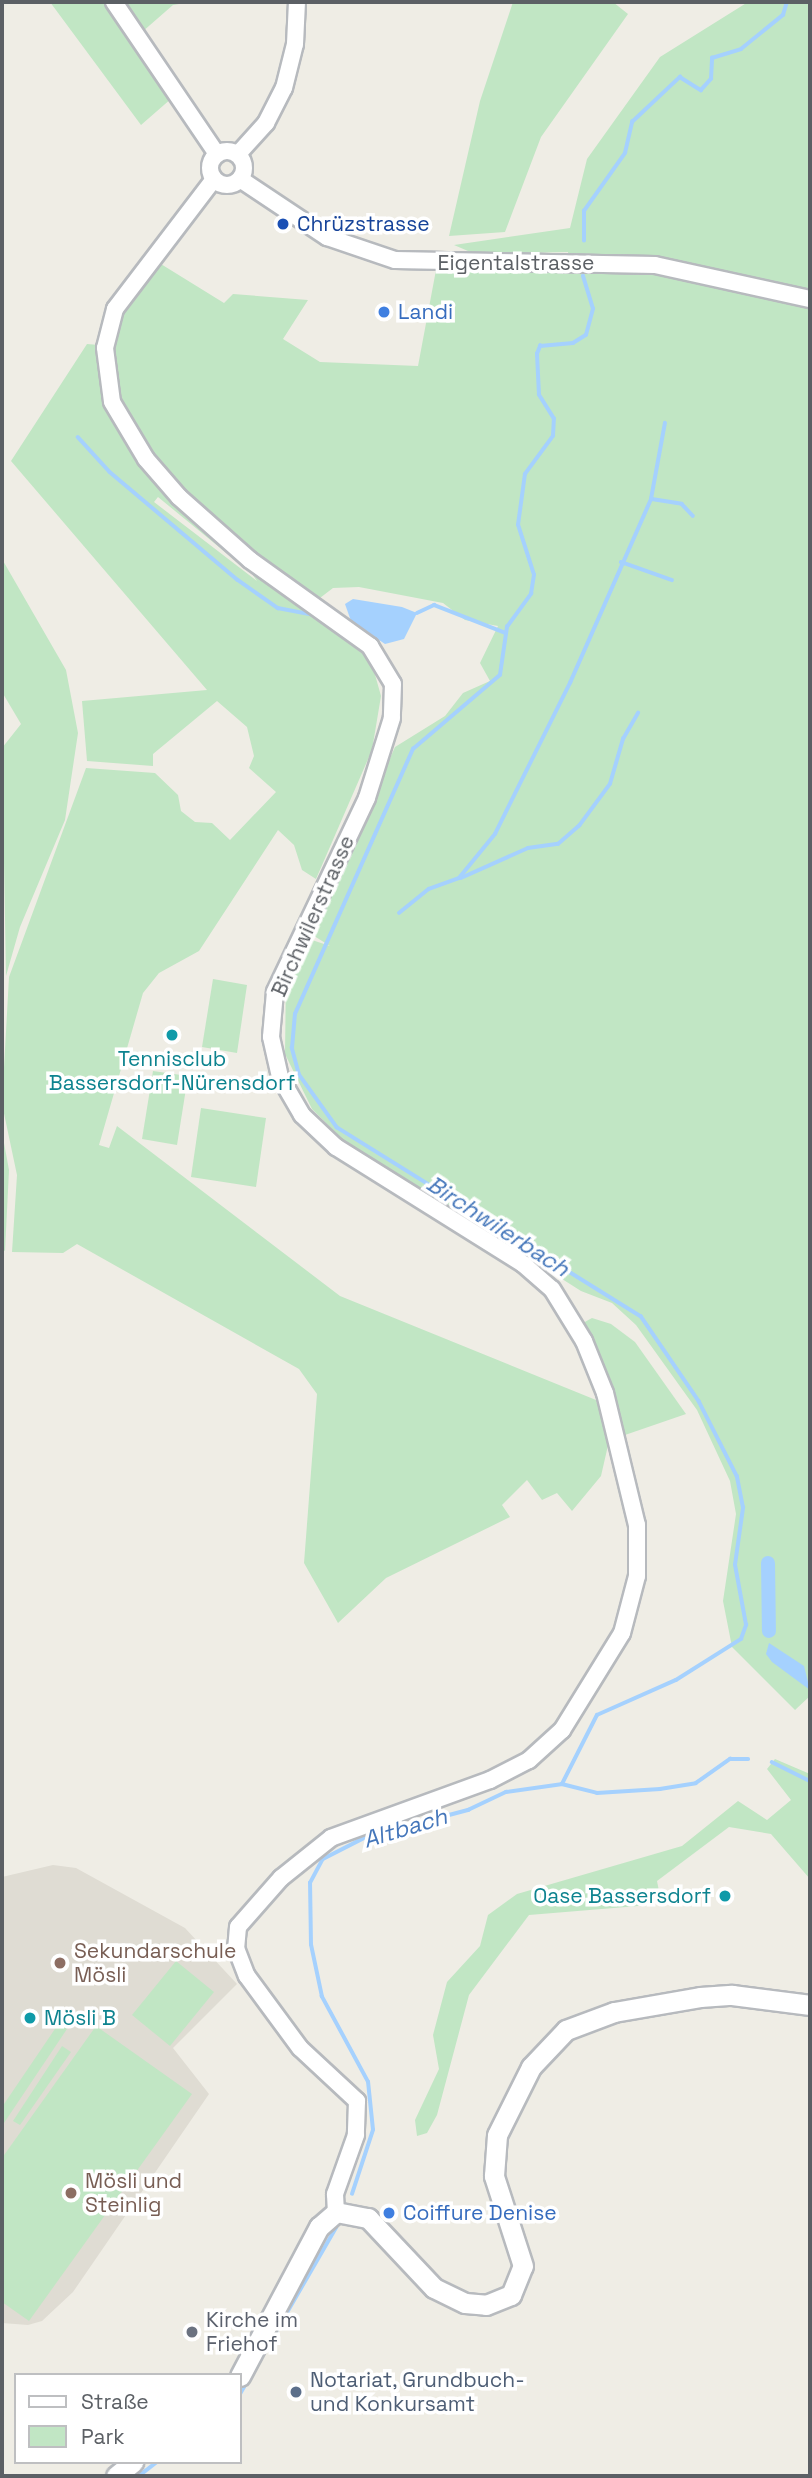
<!DOCTYPE html>
<html>
<head>
<meta charset="utf-8">
<style>
	body { margin:0 }
	#map { position:relative; width:812px; height:2478px; overflow:hidden; background:#efede5; font-family:"Space Grotesk",sans-serif }
	div>[style] { position:absolute }
	.education>* { inset:0; background:#dfdcd3 }
	.green>* { inset:0; background:#c1e6c4 }
	.water>* { inset:0; background:#a5d1fe }
	.stream>* { height:3.5px; margin:-1.75px; padding:0 1.75px; transform-origin:1.75px; border-radius:1.75px; background:#a5d1fe }
	.canal>* { height:14px; margin:-7px; padding:0 7px; transform-origin:7px; border-radius:7px; background:#a5d1fe }
	.roads { filter:drop-shadow(2px 0 #b7babe) drop-shadow(-2px 0 #b7babe) drop-shadow(0 2px #b7babe) drop-shadow(0 -2px #b7babe) }
	.tertiary>* { height:16px; margin:-8px; padding:0 8px; transform-origin:8px; border-radius:8px; background:#fff }
	.tertiary>.ring { margin:-8px; padding:0; box-sizing:content-box; background:none; border:16px solid #fff; border-radius:50% }
	.secondary>* { height:19px; margin:-9.5px; padding:0 9.5px; transform-origin:9.5px; border-radius:9.5px; background:#fff }
	.dots>* { width:19px; height:19px; translate:-50% -50%; box-sizing:border-box; border:4px solid #fff; border-radius:50% }
	span { translate:-50% -50%; white-space:nowrap; text-align:center; line-height:1.15; -webkit-text-stroke:7px #fff; paint-order:stroke }
	.transit-label { font-size:21px; color:#164399 }
	.left { translate:0 -50%; text-align:left }
	.street-label { font-size:21px; color:#5c6065 }
	.shop-label { font-size:21px; color:#366cbe }
	.culture-label { font-size:21px; color:#0d838f }
	.right { translate:-100% -50%; text-align:right }
	.education-label { font-size:21px; color:#785e54 }
	.worship-label { font-size:21px; color:#5b616d }
	.service-label { font-size:21px; color:#4e5e75 }
	.water-label { font-size:23px; color:#4476ba; font-style:italic }
	.frame { position:absolute; inset:0; border:4px solid #5c6065; pointer-events:none }
	.legend { position:absolute; left:14px; top:2373px; width:228px; height:91px; box-sizing:border-box; background:#fff; border:2px solid #bebfc1; margin:0; padding:9px 12px; list-style:none; font-size:21px; color:#5c6065 }
	.legend li { display:flex; align-items:center; gap:14px; height:35px }
	.legend b { width:35px; border:2px solid #bebfc1 }
</style>
</head>
<body>
<div id="map">
	<div class="education">
		<i style="clip-path:polygon(53px 1865px,76px 1868px,185px 1928px,237px 1984px,173px 2048px,209px 2094px,73px 2292px,42px 2321px,28px 2325px,2px 2323px,2px 1877px)"></i>
	</div>
	<div class="green">
		<i style="clip-path:polygon(50px 2px,191px 2px,173px 5px,134px 39px,172px 98px,141px 125px)"></i>
		<i style="clip-path:polygon(513px 2px,613px 2px,628px 14px,541px 137px,505px 232px,449px 236px,480px 101px)"></i>
		<i style="clip-path:polygon(748px 2px,810px 2px,810px 1696px,795px 1710px,732px 1647px,723px 1601px,736px 1514px,730px 1481px,697px 1410px,636px 1325px,612px 1303px,581px 1291px,343px 1140px,312px 1109px,285px 1054px,286px 977px,306px 938px,330px 946px,311px 934px,395px 747px,445px 716px,463px 693px,490px 681px,480px 663px,498px 626px,465px 620px,443px 603px,359px 587px,333px 588px,316px 601px,248px 552px,151px 456px,117px 401px,110px 349px,125px 300px,156px 261px,224px 303px,233px 294px,308px 300px,283px 339px,320px 362px,418px 366px,436px 270px,569px 269px,568px 252px,475px 254px,454px 245px,570px 228px,587px 159px,660px 57px)"></i>
		<i style="clip-path:polygon(evenodd,87px 344px,99px 345px,108px 412px,142px 465px,211px 537px,363px 654px,374px 671px,381px 696px,372px 750px,316px 879px,302px 870px,294px 845px,278px 830px,199px 951px,159px 973px,143px 993px,99px 1145px,109px 1148px,117px 1126px,340px 1296px,596px 1400px,609px 1441px,601px 1476px,572px 1511px,557px 1493px,542px 1500px,527px 1480px,502px 1505px,510px 1517px,386px 1578px,338px 1623px,304px 1563px,317px 1394px,299px 1369px,77px 1244px,63px 1253px,12px 1252px,17px 1175px,2px 1104px,9px 977px,86px 768px,155px 773px,178px 795px,181px 811px,195px 822px,212px 823px,230px 840px,276px 792px,249px 768px,254px 756px,247px 727px,217px 701px,153px 754px,153px 766px,87px 761px,82px 701px,207px 690px,11px 461px,87px 344px,158px 497px,252px 574px,257px 581px,154px 502px,158px 497px)"></i>
		<i style="clip-path:polygon(2px 559px,66px 670px,78px 733px,65px 820px,20px 927px,6px 976px,2px 748px,21px 724px,2px 692px)"></i>
		<i style="clip-path:polygon(213px 979px,247px 985px,237px 1053px,202px 1047px)"></i>
		<i style="clip-path:polygon(153px 1071px,188px 1076px,177px 1145px,142px 1139px)"></i>
		<i style="clip-path:polygon(201px 1108px,266px 1118px,256px 1187px,191px 1177px)"></i>
		<i style="clip-path:polygon(2px 1132px,9px 1170px,5px 1251px,2px 1249px)"></i>
		<i style="clip-path:polygon(592px 1318px,611px 1324px,635px 1342px,686px 1414px,625px 1435px,583px 1323px)"></i>
		<i style="clip-path:polygon(775px 1759px,810px 1774px,810px 1879px,771px 1834px,729px 1827px,657px 1881px,659px 1891px,638px 1906px,529px 1915px,469px 1995px,437px 2115px,427px 2133px,417px 2136px,415px 2120px,439px 2069px,433px 2035px,447px 1982px,480px 1946px,488px 1915px,517px 1894px,682px 1846px,738px 1801px,767px 1820px,791px 1800px,767px 1769px)"></i>
		<i style="clip-path:polygon(176px 1961px,214px 1992px,170px 2046px,132px 2015px)"></i>
		<i style="clip-path:polygon(59px 2023px,67px 2029px,2px 2126px,2px 2107px)"></i>
		<i style="clip-path:polygon(96px 2026px,192px 2094px,29px 2321px,2px 2302px,2px 2158px)"></i>
		<i style="clip-path:polygon(62px 2046px,71px 2052px,20px 2125px,13px 2121px)"></i>
	</div>
	<div class="water">
		<i style="clip-path:polygon(353px 599px,402px 607px,417px 613px,404px 639px,385px 644px,351px 621px,345px 604px)"></i>
		<i style="clip-path:polygon(769px 1643px,804px 1666px,810px 1690px,772px 1662px,766px 1654px)"></i>
	</div>
	<div class="stream">
		<i style="left:584px;top:241px;width:30px;rotate:-90deg"></i>
		<i style="left:584px;top:211px;width:71px;rotate:-54.7deg"></i>
		<i style="left:625px;top:153px;width:32px;rotate:-77deg"></i>
		<i style="left:632px;top:122px;width:66px;rotate:-43.2deg"></i>
		<i style="left:680px;top:77px;width:25px;rotate:32deg"></i>
		<i style="left:701px;top:90px;width:15px;rotate:-48deg"></i>
		<i style="left:711px;top:79px;width:21px;rotate:-87deg"></i>
		<i style="left:712px;top:58px;width:30px;rotate:-17deg"></i>
		<i style="left:741px;top:49px;width:54px;rotate:-39deg"></i>
		<i style="left:783px;top:15px;width:14px;rotate:-73deg"></i>
		<i style="left:78px;top:437px;width:47px;rotate:47.6deg"></i>
		<i style="left:110px;top:472px;width:167px;rotate:40.2deg"></i>
		<i style="left:238px;top:580px;width:49px;rotate:35deg"></i>
		<i style="left:278px;top:608px;width:33px;rotate:11deg"></i>
		<i style="left:652px;top:499px;width:30px;rotate:9deg"></i>
		<i style="left:682px;top:504px;width:16px;rotate:47deg"></i>
		<i style="left:621px;top:562px;width:54px;rotate:19.4deg"></i>
		<i style="left:417px;top:613px;width:19px;rotate:-25deg"></i>
		<i style="left:434px;top:605px;width:77px;rotate:21.3deg"></i>
		<i style="left:461px;top:878px;width:73px;rotate:-24.1deg"></i>
		<i style="left:528px;top:848px;width:30px;rotate:-8deg"></i>
		<i style="left:558px;top:844px;width:28px;rotate:-41deg"></i>
		<i style="left:579px;top:826px;width:52px;rotate:-53.6deg"></i>
		<i style="left:610px;top:784px;width:47px;rotate:-73.9deg"></i>
		<i style="left:623px;top:739px;width:30px;rotate:-60deg"></i>
		<i style="left:399px;top:913px;width:38px;rotate:-39deg"></i>
		<i style="left:429px;top:889px;width:32px;rotate:-20deg"></i>
		<i style="left:459px;top:878px;width:57px;rotate:-50.7deg"></i>
		<i style="left:495px;top:834px;width:169px;rotate:-63.6deg"></i>
		<i style="left:570px;top:683px;width:201px;rotate:-66.2deg"></i>
		<i style="left:651px;top:499px;width:77px;rotate:-79.6deg"></i>
		<i style="left:772px;top:1762px;width:42px;rotate:26.6deg"></i>
		<i style="left:562px;top:1784px;width:77px;rotate:-63.1deg"></i>
		<i style="left:597px;top:1715px;width:86px;rotate:-23.9deg"></i>
		<i style="left:676px;top:1680px;width:77px;rotate:-32.2deg"></i>
		<i style="left:741px;top:1639px;width:15px;rotate:-70deg"></i>
		<i style="left:746px;top:1625px;width:61px;rotate:-100.4deg"></i>
		<i style="left:735px;top:1565px;width:58px;rotate:-82deg"></i>
		<i style="left:743px;top:1508px;width:32px;rotate:-101deg"></i>
		<i style="left:737px;top:1477px;width:84px;rotate:-116.9deg"></i>
		<i style="left:699px;top:1402px;width:103px;rotate:-124.3deg"></i>
		<i style="left:641px;top:1317px;width:358px;rotate:-148.1deg"></i>
		<i style="left:337px;top:1128px;width:65px;rotate:-125.6deg"></i>
		<i style="left:299px;top:1075px;width:28px;rotate:-105deg"></i>
		<i style="left:292px;top:1048px;width:34px;rotate:-85deg"></i>
		<i style="left:295px;top:1014px;width:290px;rotate:-66deg"></i>
		<i style="left:413px;top:749px;width:114px;rotate:-40.4deg"></i>
		<i style="left:500px;top:675px;width:49px;rotate:-81.7deg"></i>
		<i style="left:507px;top:627px;width:41px;rotate:-54deg"></i>
		<i style="left:531px;top:594px;width:19px;rotate:-81deg"></i>
		<i style="left:534px;top:575px;width:52px;rotate:-107.7deg"></i>
		<i style="left:518px;top:525px;width:51px;rotate:-82.2deg"></i>
		<i style="left:525px;top:474px;width:47px;rotate:-53.6deg"></i>
		<i style="left:553px;top:436px;width:17px;rotate:-87deg"></i>
		<i style="left:554px;top:419px;width:28px;rotate:-122deg"></i>
		<i style="left:539px;top:395px;width:41px;rotate:-92.8deg"></i>
		<i style="left:537px;top:354px;width:9px;rotate:-69deg"></i>
		<i style="left:540px;top:346px;width:33px;rotate:-5deg"></i>
		<i style="left:573px;top:343px;width:15px;rotate:-32deg"></i>
		<i style="left:586px;top:335px;width:27px;rotate:-75deg"></i>
		<i style="left:593px;top:309px;width:34px;rotate:-107deg"></i>
		<i style="left:352px;top:2194px;width:67px;rotate:-71.8deg"></i>
		<i style="left:373px;top:2130px;width:48px;rotate:-95.9deg"></i>
		<i style="left:368px;top:2082px;width:97px;rotate:-118.4deg"></i>
		<i style="left:322px;top:1997px;width:53px;rotate:-101.9deg"></i>
		<i style="left:311px;top:1945px;width:62px;rotate:-90.9deg"></i>
		<i style="left:310px;top:1883px;width:27px;rotate:-62deg"></i>
		<i style="left:323px;top:1859px;width:48px;rotate:-27.1deg"></i>
		<i style="left:366px;top:1837px;width:106px;rotate:-14.8deg"></i>
		<i style="left:468px;top:1810px;width:42px;rotate:-25.3deg"></i>
		<i style="left:506px;top:1792px;width:57px;rotate:-8.1deg"></i>
		<i style="left:562px;top:1784px;width:36px;rotate:14deg"></i>
		<i style="left:597px;top:1793px;width:63px;rotate:-3.6deg"></i>
		<i style="left:660px;top:1789px;width:36px;rotate:-9deg"></i>
		<i style="left:696px;top:1783px;width:42px;rotate:-35.2deg"></i>
		<i style="left:730px;top:1759px;width:18px"></i>
		<i style="left:240px;top:2394px;width:192px;rotate:-60deg"></i>
		<i style="left:139px;top:2476px;width:23px;rotate:-38deg"></i>
	</div>
	<div class="canal">
		<i style="left:768px;top:1563px;width:68px;rotate:89.2deg"></i>
	</div>
	<div class="roads">
		<div class="tertiary">
			<i style="left:114px;top:2px;width:184px;rotate:55.9deg"></i>
			<i class="ring" style="left:210px;top:151px;width:18px;height:18px"></i>
			<i style="left:238px;top:154px;width:42px;rotate:-47.9deg"></i>
			<i style="left:266px;top:123px;width:39px;rotate:-63deg"></i>
			<i style="left:284px;top:88px;width:45px;rotate:-76deg"></i>
			<i style="left:295px;top:44px;width:42px;rotate:-87.3deg"></i>
			<i style="left:214px;top:179px;width:163px;rotate:127.3deg"></i>
			<i style="left:115px;top:309px;width:40px;rotate:104.4deg"></i>
			<i style="left:105px;top:348px;width:54px;rotate:82.6deg"></i>
			<i style="left:112px;top:402px;width:66px;rotate:59.2deg"></i>
			<i style="left:146px;top:459px;width:50px;rotate:49deg"></i>
			<i style="left:179px;top:497px;width:95px;rotate:41.6deg"></i>
			<i style="left:250px;top:560px;width:148px;rotate:35.6deg"></i>
			<i style="left:370px;top:646px;width:44px;rotate:58.8deg"></i>
			<i style="left:393px;top:684px;width:34px;rotate:92deg"></i>
			<i style="left:392px;top:718px;width:84px;rotate:107.4deg"></i>
			<i style="left:367px;top:798px;width:215px;rotate:115.4deg"></i>
			<i style="left:275px;top:992px;width:45px;rotate:95.1deg"></i>
			<i style="left:271px;top:1037px;width:41px;rotate:77.3deg"></i>
			<i style="left:280px;top:1077px;width:44px;rotate:59.9deg"></i>
			<i style="left:302px;top:1115px;width:47px;rotate:43.3deg"></i>
			<i style="left:336px;top:1147px;width:221px;rotate:32deg"></i>
			<i style="left:523px;top:1264px;width:38px;rotate:41deg"></i>
			<i style="left:552px;top:1289px;width:61px;rotate:58.4deg"></i>
			<i style="left:584px;top:1341px;width:56px;rotate:68deg"></i>
			<i style="left:605px;top:1393px;width:136px;rotate:76.4deg"></i>
			<i style="left:637px;top:1525px;width:51px;rotate:90deg"></i>
			<i style="left:637px;top:1576px;width:59px;rotate:104.7deg"></i>
			<i style="left:622px;top:1633px;width:114px;rotate:121.7deg"></i>
			<i style="left:562px;top:1730px;width:45px;rotate:137.7deg"></i>
			<i style="left:529px;top:1760px;width:44px;rotate:152.9deg"></i>
			<i style="left:490px;top:1780px;width:169px;rotate:160deg"></i>
			<i style="left:331px;top:1838px;width:64px;rotate:141.3deg"></i>
			<i style="left:281px;top:1878px;width:65px;rotate:131.3deg"></i>
			<i style="left:238px;top:1927px;width:21px;rotate:95deg"></i>
			<i style="left:236px;top:1948px;width:30px;rotate:69deg"></i>
			<i style="left:247px;top:1976px;width:89px;rotate:53.6deg"></i>
			<i style="left:300px;top:2048px;width:78px;rotate:42.9deg"></i>
			<i style="left:357px;top:2101px;width:34px;rotate:92deg"></i>
			<i style="left:356px;top:2135px;width:63px;rotate:109.6deg"></i>
			<i style="left:335px;top:2194px;width:18px;rotate:87deg"></i>
			<i style="left:240px;top:179px;width:105px;rotate:33.7deg"></i>
			<i style="left:327px;top:237px;width:72px;rotate:18.7deg"></i>
			<i style="left:395px;top:260px;width:260px;rotate:1.1deg"></i>
			<i style="left:655px;top:265px;width:159px;rotate:12.4deg"></i>
		</div>
		<div class="secondary">
			<i style="left:240px;top:2376px;width:169px;rotate:-62.1deg"></i>
			<i style="left:319px;top:2227px;width:23px;rotate:-41deg"></i>
			<i style="left:336px;top:2212px;width:33px;rotate:11deg"></i>
			<i style="left:368px;top:2218px;width:96px;rotate:46.7deg"></i>
			<i style="left:434px;top:2288px;width:34px;rotate:26deg"></i>
			<i style="left:465px;top:2303px;width:21px;rotate:5deg"></i>
			<i style="left:486px;top:2305px;width:27px;rotate:-22deg"></i>
			<i style="left:511px;top:2295px;width:31px;rotate:-68deg"></i>
			<i style="left:523px;top:2266px;width:95px;rotate:-107.9deg"></i>
			<i style="left:494px;top:2176px;width:41px;rotate:-85.8deg"></i>
			<i style="left:497px;top:2135px;width:76px;rotate:-63.4deg"></i>
			<i style="left:531px;top:2067px;width:51px;rotate:-46.6deg"></i>
			<i style="left:566px;top:2030px;width:51px;rotate:-20.6deg"></i>
			<i style="left:614px;top:2012px;width:87px;rotate:-9.9deg"></i>
			<i style="left:700px;top:1997px;width:32px;rotate:-4deg"></i>
			<i style="left:732px;top:1995px;width:79px;rotate:7.3deg"></i>
			<i style="left:116px;top:2476px;width:22px;rotate:-39deg"></i>
		</div>
	</div>
	<div class="dots">
		<i style="left:283px;top:224px;background:#1a4fb4"></i>
		<i style="left:384px;top:312px;background:#3f7fe0"></i>
		<i style="left:172px;top:1035px;background:#0f9aa8"></i>
		<i style="left:725px;top:1896px;background:#0f9aa8"></i>
		<i style="left:60px;top:1963px;background:#8d6e63"></i>
		<i style="left:30px;top:2018px;background:#0f9aa8"></i>
		<i style="left:71px;top:2193px;background:#8d6e63"></i>
		<i style="left:389px;top:2213px;background:#3f7fe0"></i>
		<i style="left:192px;top:2332px;background:#6b7280"></i>
		<i style="left:296px;top:2392px;background:#5c6f8a"></i>
	</div>
	<div class="transit-label">
		<span class="left" style="left:297px;top:224px">Chrüzstrasse</span>
	</div>
	<div class="street-label">
		<span style="left:516px;top:263px">Eigentalstrasse</span>
		<span style="left:313px;top:916px;rotate:-66deg">Birchwilerstrasse</span>
	</div>
	<div class="shop-label">
		<span class="left" style="left:398px;top:312px">Landi</span>
		<span class="left" style="left:403px;top:2213px">Coiffure Denise</span>
	</div>
	<div class="culture-label">
		<span style="left:172px;top:1071px">Tennisclub<br>Bassersdorf-Nürensdorf</span>
		<span class="right" style="left:711px;top:1896px">Oase Bassersdorf</span>
		<span class="left" style="left:44px;top:2018px">Mösli B</span>
	</div>
	<div class="education-label">
		<span class="left" style="left:74px;top:1963px">Sekundarschule<br>Mösli</span>
		<span class="left" style="left:85px;top:2193px">Mösli und<br>Steinlig</span>
	</div>
	<div class="worship-label">
		<span class="left" style="left:206px;top:2332px">Kirche im<br>Friehof</span>
	</div>
	<div class="service-label">
		<span class="left" style="left:310px;top:2392px">Notariat, Grundbuch-<br>und Konkursamt</span>
	</div>
	<div class="water-label">
		<span style="left:498px;top:1226px;rotate:33deg">Birchwilerbach</span>
		<span style="left:405px;top:1828px;rotate:-17deg">Altbach</span>
	</div>
	<div class="frame"></div>
	<ul class="legend">
	<li><b style="height:9px;background:#fff"></b>Straße</li>
	<li><b style="height:19px;background:#c1e6c4"></b>Park</li>
	</ul>
</div>
</body>
</html>
